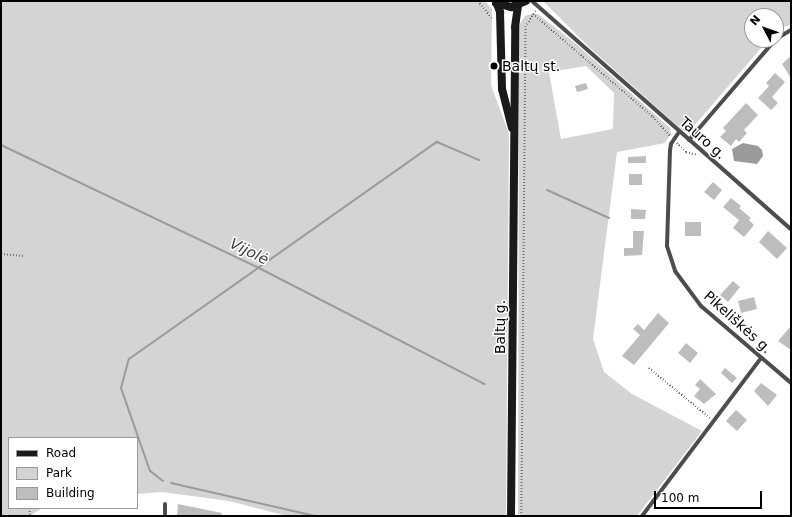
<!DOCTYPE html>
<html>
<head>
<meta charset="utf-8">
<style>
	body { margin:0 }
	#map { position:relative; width:792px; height:517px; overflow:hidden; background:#fff; font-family:"DejaVu Sans",sans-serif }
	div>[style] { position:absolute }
	.green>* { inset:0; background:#d4d4d4 }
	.water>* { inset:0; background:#9b9b9b }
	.stream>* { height:2px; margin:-1px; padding:0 1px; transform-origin:1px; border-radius:1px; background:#9b9b9b }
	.building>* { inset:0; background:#bdbdbd }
	.path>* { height:1.5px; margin-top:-0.75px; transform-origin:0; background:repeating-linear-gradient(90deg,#6f6f6f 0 1px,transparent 0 3px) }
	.minor>* { height:4px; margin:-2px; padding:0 2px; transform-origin:2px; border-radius:2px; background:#4d4d4d }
	.secondary>* { height:8px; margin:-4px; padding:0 4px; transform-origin:4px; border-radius:4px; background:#1a1a1a }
	.dots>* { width:11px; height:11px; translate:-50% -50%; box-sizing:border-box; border:2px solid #fff; border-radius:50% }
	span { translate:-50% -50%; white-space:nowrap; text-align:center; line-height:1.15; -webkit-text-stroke:3px #fff; paint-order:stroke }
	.poi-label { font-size:14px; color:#000 }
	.left { translate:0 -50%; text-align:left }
	.street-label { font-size:14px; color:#000 }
	.water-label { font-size:15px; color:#3c3c3c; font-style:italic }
	.frame { position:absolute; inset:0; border:2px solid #000; pointer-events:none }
	.legend { position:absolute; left:8px; top:437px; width:130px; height:72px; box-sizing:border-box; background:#fff; border:1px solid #999; margin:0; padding:5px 7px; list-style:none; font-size:12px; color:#000 }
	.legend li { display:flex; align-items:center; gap:8px; height:20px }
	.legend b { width:20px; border:1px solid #999 }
	.north { position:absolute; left:744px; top:8px; width:40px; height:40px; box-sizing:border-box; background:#fff; border:1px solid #999; border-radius:50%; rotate:311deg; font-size:11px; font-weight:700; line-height:16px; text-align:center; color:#000 }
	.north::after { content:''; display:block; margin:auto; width:14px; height:18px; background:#000; clip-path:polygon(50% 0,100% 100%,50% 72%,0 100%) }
	.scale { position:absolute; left:654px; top:491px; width:108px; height:18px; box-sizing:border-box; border:2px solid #000; border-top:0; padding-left:5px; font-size:12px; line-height:14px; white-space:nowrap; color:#000; -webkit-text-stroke:3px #fff; paint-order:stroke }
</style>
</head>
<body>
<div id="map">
	<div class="green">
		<i style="clip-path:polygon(1px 1px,485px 1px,492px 9px,491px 85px,509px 134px,506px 516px,287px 516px,229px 501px,162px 492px,137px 494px,137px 438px,9px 438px,9px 508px,42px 508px,30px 516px,1px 516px)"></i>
		<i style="clip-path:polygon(543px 1px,791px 1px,791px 25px,779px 28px,776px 31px,776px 16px,752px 16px,752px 40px,768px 40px,694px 126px,682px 130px,590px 48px)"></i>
		<i style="clip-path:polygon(evenodd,531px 14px,538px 14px,575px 43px,670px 128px,671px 134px,665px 143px,617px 152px,593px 339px,604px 372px,632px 394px,702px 431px,637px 516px,518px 516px,519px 25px,525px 16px,531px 14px,586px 66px,614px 93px,613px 129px,561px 139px,549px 72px,586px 66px)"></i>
	</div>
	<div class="water">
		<i style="clip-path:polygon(743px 143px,758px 146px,762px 150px,763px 156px,757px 164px,734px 161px,732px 149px)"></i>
	</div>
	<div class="stream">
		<i style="left:1px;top:145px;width:284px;rotate:25.5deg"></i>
		<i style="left:257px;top:267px;width:256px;rotate:27.2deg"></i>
		<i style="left:547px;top:190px;width:68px;rotate:24.3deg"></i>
		<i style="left:163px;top:481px;width:16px;rotate:-142deg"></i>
		<i style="left:150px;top:471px;width:88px;rotate:-109.3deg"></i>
		<i style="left:121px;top:388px;width:30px;rotate:-75deg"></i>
		<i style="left:129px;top:359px;width:377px;rotate:-35.2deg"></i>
		<i style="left:437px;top:142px;width:46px;rotate:23.2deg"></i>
		<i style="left:171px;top:483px;width:148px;rotate:12.9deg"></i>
	</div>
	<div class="building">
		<i style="clip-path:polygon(791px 56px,791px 78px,782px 64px)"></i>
		<i style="clip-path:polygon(775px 73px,785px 82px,772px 97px,778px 103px,771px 110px,758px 98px,769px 86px,766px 83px)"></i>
		<i style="clip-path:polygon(586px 83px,588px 89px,577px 92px,575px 86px)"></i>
		<i style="clip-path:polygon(746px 103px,758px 115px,744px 130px,747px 133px,739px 142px,736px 139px,731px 146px,720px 137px,726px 131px,723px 128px)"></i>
		<i style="clip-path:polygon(646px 156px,646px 163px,628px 163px,628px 157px)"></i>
		<i style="clip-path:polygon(629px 174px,642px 174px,642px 185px,629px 185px)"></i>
		<i style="clip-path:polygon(713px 182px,722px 190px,714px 200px,704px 192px)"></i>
		<i style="clip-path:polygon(731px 198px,741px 206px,739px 208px,751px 218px,749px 220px,754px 225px,744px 237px,733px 228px,739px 220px,723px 207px)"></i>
		<i style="clip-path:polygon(631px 209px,646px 210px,645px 219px,631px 219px)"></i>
		<i style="clip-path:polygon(685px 222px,701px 222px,701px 236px,685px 236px)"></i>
		<i style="clip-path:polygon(633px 231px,644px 231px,642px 255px,624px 256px,624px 248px,633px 248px)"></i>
		<i style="clip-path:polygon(768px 231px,787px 248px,777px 259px,759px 242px)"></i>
		<i style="clip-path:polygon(733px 281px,740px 287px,728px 302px,720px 295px)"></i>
		<i style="clip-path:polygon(754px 297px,757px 309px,741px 313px,738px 301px)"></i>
		<i style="clip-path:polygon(658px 313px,669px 323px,634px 365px,622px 356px,640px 335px,633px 329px,638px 324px,644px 330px)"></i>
		<i style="clip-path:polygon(791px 326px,791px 350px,778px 341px)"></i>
		<i style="clip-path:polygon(686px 343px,698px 353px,690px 363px,678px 353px)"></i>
		<i style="clip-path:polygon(725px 368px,737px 378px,732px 383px,721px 373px)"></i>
		<i style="clip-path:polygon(700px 379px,716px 394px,704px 404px,694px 396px,700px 389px,695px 385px)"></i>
		<i style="clip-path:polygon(761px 383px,777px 395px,768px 406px,754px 391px)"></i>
		<i style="clip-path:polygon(736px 410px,747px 420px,737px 431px,726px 421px)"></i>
		<i style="clip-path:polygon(178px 504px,222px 513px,221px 516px,177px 516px)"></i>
	</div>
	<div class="path">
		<i style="left:478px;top:1px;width:22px;rotate:51deg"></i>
		<i style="left:533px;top:14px;width:158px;rotate:40.6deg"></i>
		<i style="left:653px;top:117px;width:25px;rotate:48deg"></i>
		<i style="left:677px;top:143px;width:13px;rotate:45deg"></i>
		<i style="left:686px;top:152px;width:11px;rotate:15deg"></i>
		<i style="left:1px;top:254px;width:23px;rotate:5deg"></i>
		<i style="left:649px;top:368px;width:79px;rotate:39.3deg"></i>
		<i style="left:30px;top:508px;width:8px;rotate:90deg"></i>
		<i style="left:521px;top:516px;width:489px;rotate:-89.5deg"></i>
		<i style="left:525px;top:27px;width:20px;rotate:-57deg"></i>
	</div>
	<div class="minor">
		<i style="left:532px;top:1px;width:345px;rotate:41.4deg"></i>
		<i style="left:776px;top:39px;width:17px;rotate:-31deg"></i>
		<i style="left:679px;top:132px;width:14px;rotate:124deg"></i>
		<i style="left:671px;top:144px;width:6px;rotate:99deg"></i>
		<i style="left:670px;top:150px;width:96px;rotate:91.8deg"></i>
		<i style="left:667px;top:246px;width:26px;rotate:72deg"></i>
		<i style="left:675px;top:271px;width:44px;rotate:53.4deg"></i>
		<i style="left:701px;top:306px;width:118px;rotate:40.5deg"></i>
		<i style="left:689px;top:140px;width:132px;rotate:-49.3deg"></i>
		<i style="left:165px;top:516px;width:12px;rotate:-90deg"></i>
		<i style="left:642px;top:516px;width:198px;rotate:-53deg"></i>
	</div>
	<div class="secondary">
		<i style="left:496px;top:3px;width:16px;rotate:15deg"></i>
		<i style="left:511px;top:7px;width:16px;rotate:-22deg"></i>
		<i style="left:497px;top:4px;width:9px;rotate:69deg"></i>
		<i style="left:500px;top:12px;width:77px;rotate:88.5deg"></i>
		<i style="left:502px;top:89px;width:40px;rotate:75.6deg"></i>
		<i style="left:511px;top:516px;width:489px;rotate:-89.5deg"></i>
		<i style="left:515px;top:27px;width:21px;rotate:-82deg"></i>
	</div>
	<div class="dots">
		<i style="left:494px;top:66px;background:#000"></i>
	</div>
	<div class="poi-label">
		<span class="left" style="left:502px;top:66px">Baltų st.</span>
	</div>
	<div class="street-label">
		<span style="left:703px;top:138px;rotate:41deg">Tauro g.</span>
		<span style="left:738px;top:322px;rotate:42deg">Pikeliškės g.</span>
		<span style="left:500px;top:327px;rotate:-90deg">Baltų g.</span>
	</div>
	<div class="water-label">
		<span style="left:249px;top:252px;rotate:26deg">Vijolė</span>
	</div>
	<div class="frame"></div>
	<ul class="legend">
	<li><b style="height:5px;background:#1a1a1a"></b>Road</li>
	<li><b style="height:11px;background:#d4d4d4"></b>Park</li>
	<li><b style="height:11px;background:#bdbdbd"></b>Building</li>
	</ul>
	<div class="north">N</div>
	<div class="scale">100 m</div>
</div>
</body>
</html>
